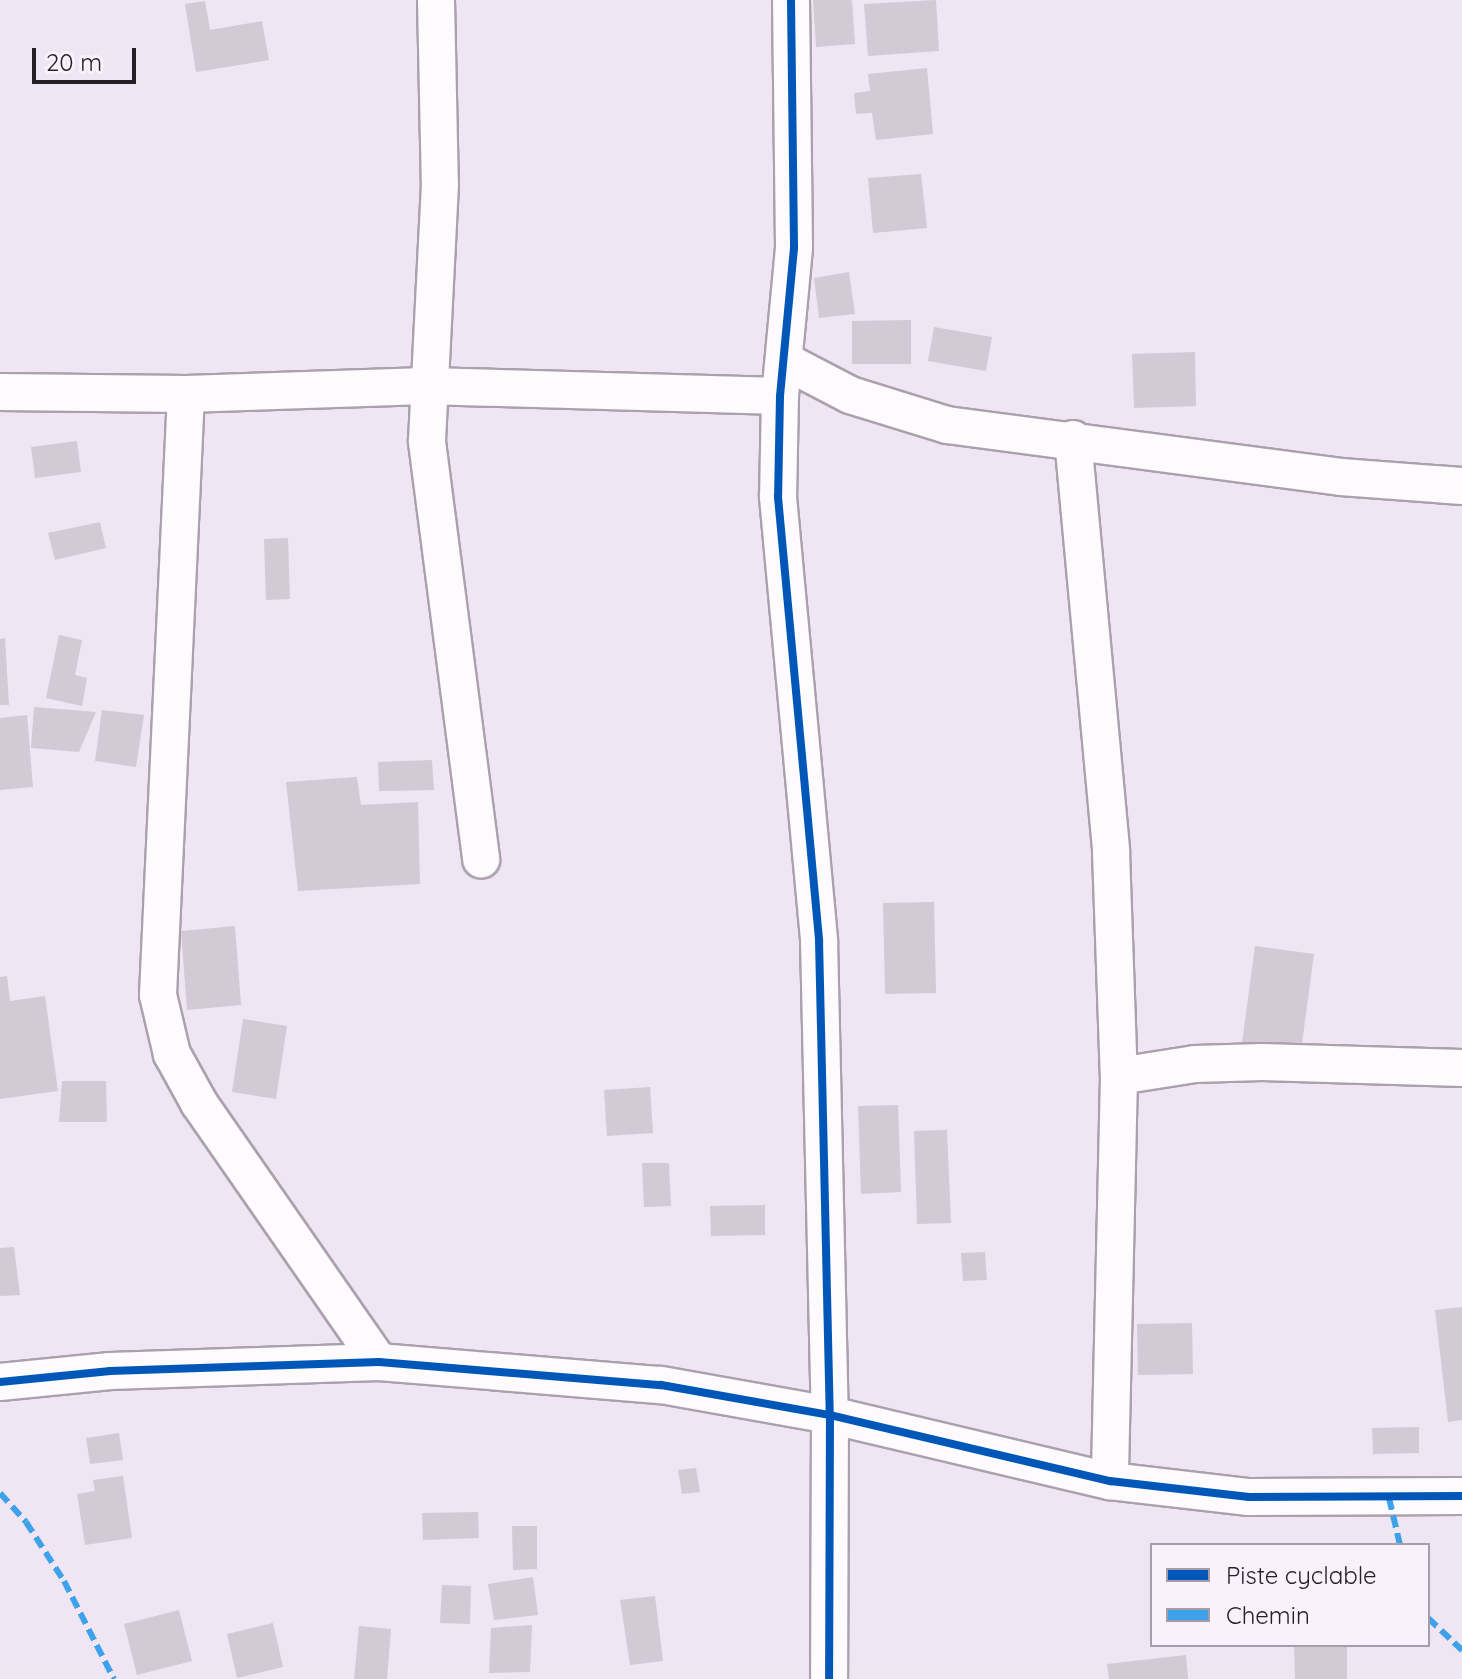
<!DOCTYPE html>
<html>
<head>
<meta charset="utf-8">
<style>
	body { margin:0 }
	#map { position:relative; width:1462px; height:1679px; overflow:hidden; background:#f0e5f3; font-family:Quicksand,sans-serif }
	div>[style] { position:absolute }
	.building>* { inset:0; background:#d3cad5 }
	.roads { filter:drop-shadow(2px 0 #aaa1ad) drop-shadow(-2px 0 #aaa1ad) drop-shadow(0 2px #aaa1ad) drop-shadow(0 -2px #aaa1ad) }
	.street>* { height:36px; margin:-18px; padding:0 18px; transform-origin:18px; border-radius:18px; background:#fdfbfd }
	.quiet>* { height:6px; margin-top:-3px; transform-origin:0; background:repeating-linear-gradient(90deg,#3ea2eb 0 12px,transparent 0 18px) }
	.cycleway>* { height:8px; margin:-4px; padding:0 4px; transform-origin:4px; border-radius:4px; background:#0057b8 }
	span { translate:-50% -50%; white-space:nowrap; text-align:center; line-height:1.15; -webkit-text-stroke:6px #f9f1fc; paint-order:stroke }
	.legend { position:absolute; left:1150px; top:1543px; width:280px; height:104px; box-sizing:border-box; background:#f9f1fc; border:2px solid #a59da7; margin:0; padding:10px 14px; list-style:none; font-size:24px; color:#261f28 }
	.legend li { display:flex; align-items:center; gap:16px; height:40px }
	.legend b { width:40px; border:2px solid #a59da7 }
	.scale { position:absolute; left:32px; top:48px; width:104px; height:36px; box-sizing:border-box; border:4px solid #261f28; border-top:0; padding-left:10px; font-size:24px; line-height:28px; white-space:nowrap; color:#261f28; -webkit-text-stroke:6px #f9f1fc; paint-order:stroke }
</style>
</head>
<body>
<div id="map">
	<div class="building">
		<i style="clip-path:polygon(813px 0,852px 0,855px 44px,816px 47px)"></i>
		<i style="clip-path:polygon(936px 0,939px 51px,868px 56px,864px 4px)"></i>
		<i style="clip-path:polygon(205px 1px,210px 30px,262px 21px,269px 60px,196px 72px,185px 4px)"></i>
		<i style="clip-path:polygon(927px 68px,933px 134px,876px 140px,872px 113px,856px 114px,854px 93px,870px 91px,868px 74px)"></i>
		<i style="clip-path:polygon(921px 174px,927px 228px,873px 233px,868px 178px)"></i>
		<i style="clip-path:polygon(849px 272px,855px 314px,819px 318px,814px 278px)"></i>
		<i style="clip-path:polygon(911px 320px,911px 364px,852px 364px,852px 321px)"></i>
		<i style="clip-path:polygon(934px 327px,992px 337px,986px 371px,928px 361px)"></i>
		<i style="clip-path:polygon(1195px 352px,1196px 406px,1134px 408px,1132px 354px)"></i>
		<i style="clip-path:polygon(77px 441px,81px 472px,35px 478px,31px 447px)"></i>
		<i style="clip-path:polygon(100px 522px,106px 548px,55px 560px,48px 533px)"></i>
		<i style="clip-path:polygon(288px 538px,290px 599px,266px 600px,264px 539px)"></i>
		<i style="clip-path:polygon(59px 635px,82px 640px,75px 675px,87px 678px,82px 706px,46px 698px)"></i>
		<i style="clip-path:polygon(5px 638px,9px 705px,0 705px,0 639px)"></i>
		<i style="clip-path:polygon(34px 707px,96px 712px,79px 752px,31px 748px)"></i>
		<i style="clip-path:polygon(102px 710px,144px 715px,136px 767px,95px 761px)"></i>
		<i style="clip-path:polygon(27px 715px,33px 787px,0 790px,0 718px)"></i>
		<i style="clip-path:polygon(432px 760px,434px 790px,379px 791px,378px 762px)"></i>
		<i style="clip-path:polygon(357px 777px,361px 805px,418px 802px,420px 884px,298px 891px,286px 782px)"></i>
		<i style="clip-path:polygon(934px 902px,936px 993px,885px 994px,883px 903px)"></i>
		<i style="clip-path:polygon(235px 926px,241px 1005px,187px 1010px,181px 931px)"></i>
		<i style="clip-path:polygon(1255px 946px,1314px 954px,1301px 1051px,1242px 1043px)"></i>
		<i style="clip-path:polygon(7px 976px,10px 1001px,45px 996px,58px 1091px,0 1099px,0 977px)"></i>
		<i style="clip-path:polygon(243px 1019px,287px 1026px,276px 1099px,232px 1092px)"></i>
		<i style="clip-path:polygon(62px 1081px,106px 1081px,107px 1122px,59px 1122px)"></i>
		<i style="clip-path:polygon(650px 1087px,653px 1133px,607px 1136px,604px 1090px)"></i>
		<i style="clip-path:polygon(898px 1105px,901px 1192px,861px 1194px,858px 1106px)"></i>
		<i style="clip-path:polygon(947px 1130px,951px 1223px,917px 1224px,914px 1131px)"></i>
		<i style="clip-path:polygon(642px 1163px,669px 1163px,671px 1206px,644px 1207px)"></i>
		<i style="clip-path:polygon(765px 1205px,765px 1235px,711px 1236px,710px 1206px)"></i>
		<i style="clip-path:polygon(14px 1247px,20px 1295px,0 1296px,0 1248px)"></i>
		<i style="clip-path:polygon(985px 1252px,987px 1280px,963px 1281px,961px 1253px)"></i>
		<i style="clip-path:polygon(1462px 1307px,1462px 1420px,1448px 1422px,1435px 1310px)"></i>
		<i style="clip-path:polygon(1192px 1323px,1193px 1374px,1138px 1375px,1137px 1324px)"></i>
		<i style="clip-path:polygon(1419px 1427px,1419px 1453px,1373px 1454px,1372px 1428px)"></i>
		<i style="clip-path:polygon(119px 1433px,123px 1460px,90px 1464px,86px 1438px)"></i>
		<i style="clip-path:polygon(696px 1468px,700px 1492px,682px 1494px,678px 1470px)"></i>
		<i style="clip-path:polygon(123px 1476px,132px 1538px,85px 1545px,77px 1494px,95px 1491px,93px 1480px)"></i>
		<i style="clip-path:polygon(478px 1512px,479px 1538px,423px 1540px,422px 1513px)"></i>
		<i style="clip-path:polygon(512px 1526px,537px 1526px,537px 1569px,513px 1570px)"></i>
		<i style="clip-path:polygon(533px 1577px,538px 1615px,494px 1620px,488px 1584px)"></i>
		<i style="clip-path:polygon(442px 1585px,471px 1586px,470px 1624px,440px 1623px)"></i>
		<i style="clip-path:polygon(655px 1596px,663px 1661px,630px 1665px,620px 1600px)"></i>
		<i style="clip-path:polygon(179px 1610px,192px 1661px,137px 1675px,124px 1624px)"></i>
		<i style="clip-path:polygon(273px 1623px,283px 1667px,237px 1678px,227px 1634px)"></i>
		<i style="clip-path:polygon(532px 1625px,530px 1672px,489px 1673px,491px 1628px)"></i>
		<i style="clip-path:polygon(359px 1626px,391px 1629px,387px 1679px,354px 1679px)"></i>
		<i style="clip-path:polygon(1294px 1645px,1347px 1645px,1347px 1679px,1295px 1679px)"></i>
		<i style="clip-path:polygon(1186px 1655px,1188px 1679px,1109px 1679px,1107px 1664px)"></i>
	</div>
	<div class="roads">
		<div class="street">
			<i style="left:436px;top:0;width:184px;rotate:88.8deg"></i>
			<i style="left:440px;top:184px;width:258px;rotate:92.9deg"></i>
			<i style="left:427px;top:442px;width:421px;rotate:82.6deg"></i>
			<i style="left:791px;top:0;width:248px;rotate:89.3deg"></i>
			<i style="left:794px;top:248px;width:149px;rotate:95.4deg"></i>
			<i style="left:780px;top:396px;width:101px;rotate:91.1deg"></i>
			<i style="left:778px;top:497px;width:445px;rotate:84.7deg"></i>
			<i style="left:819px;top:940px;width:475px;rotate:88.7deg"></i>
			<i style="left:830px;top:1415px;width:264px;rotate:90.2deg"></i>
			<i style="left:785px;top:361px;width:73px;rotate:27.6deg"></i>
			<i style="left:850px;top:395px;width:102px;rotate:17.2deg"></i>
			<i style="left:947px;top:425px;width:397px;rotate:7.5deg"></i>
			<i style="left:1341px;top:477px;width:121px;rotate:4.3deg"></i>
			<i style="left:0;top:392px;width:186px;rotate:0.6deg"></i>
			<i style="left:186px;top:394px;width:240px;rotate:-1.9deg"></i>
			<i style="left:426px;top:386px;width:354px;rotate:1.6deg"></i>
			<i style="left:186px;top:394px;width:602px;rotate:92.67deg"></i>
			<i style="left:158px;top:995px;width:61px;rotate:76.7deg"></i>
			<i style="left:172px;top:1054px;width:56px;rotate:61.1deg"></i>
			<i style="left:199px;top:1103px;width:315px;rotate:55.2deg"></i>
			<i style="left:1073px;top:439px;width:415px;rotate:84.7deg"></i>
			<i style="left:1111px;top:852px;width:224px;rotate:88deg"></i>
			<i style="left:1119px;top:1076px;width:405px;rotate:91.3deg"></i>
			<i style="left:1119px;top:1076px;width:77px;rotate:-9deg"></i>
			<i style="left:1195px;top:1064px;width:67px;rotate:-1.7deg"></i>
			<i style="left:1262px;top:1062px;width:200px;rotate:1.7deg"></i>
			<i style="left:0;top:1382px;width:111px;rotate:-5.7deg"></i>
			<i style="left:110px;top:1371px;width:269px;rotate:-1.9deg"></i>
			<i style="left:379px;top:1362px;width:283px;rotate:4.7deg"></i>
			<i style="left:661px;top:1385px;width:172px;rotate:10.1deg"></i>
			<i style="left:830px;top:1415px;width:288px;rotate:13.3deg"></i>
			<i style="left:1110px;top:1481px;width:140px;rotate:6.6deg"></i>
			<i style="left:1249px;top:1497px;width:213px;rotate:-0.3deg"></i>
		</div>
	</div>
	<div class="quiet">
		<i style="left:0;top:1493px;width:39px;rotate:48deg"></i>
		<i style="left:26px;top:1522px;width:70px;rotate:57.2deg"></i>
		<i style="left:64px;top:1581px;width:110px;rotate:63deg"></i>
		<i style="left:1389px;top:1498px;width:48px;rotate:76.8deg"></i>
		<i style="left:1428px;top:1618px;width:47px;rotate:43.3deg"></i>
	</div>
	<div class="cycleway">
		<i style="left:791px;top:0;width:248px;rotate:89.3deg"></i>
		<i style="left:794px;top:248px;width:149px;rotate:95.4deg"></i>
		<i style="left:780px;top:396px;width:101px;rotate:91.1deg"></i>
		<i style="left:778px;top:497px;width:445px;rotate:84.7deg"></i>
		<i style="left:819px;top:940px;width:475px;rotate:88.7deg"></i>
		<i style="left:830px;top:1415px;width:264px;rotate:90.2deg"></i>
		<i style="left:0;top:1382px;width:111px;rotate:-5.7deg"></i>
		<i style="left:110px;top:1371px;width:269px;rotate:-1.9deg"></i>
		<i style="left:379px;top:1362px;width:283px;rotate:4.7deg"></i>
		<i style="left:661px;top:1385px;width:172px;rotate:10.1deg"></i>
		<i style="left:830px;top:1415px;width:288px;rotate:13.3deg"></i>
		<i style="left:1110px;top:1481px;width:140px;rotate:6.6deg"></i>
		<i style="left:1249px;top:1497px;width:213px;rotate:-0.3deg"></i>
	</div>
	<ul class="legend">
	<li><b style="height:10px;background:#0057b8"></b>Piste cyclable</li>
	<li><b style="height:10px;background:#3ea2eb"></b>Chemin</li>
	</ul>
	<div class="scale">20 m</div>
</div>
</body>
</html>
